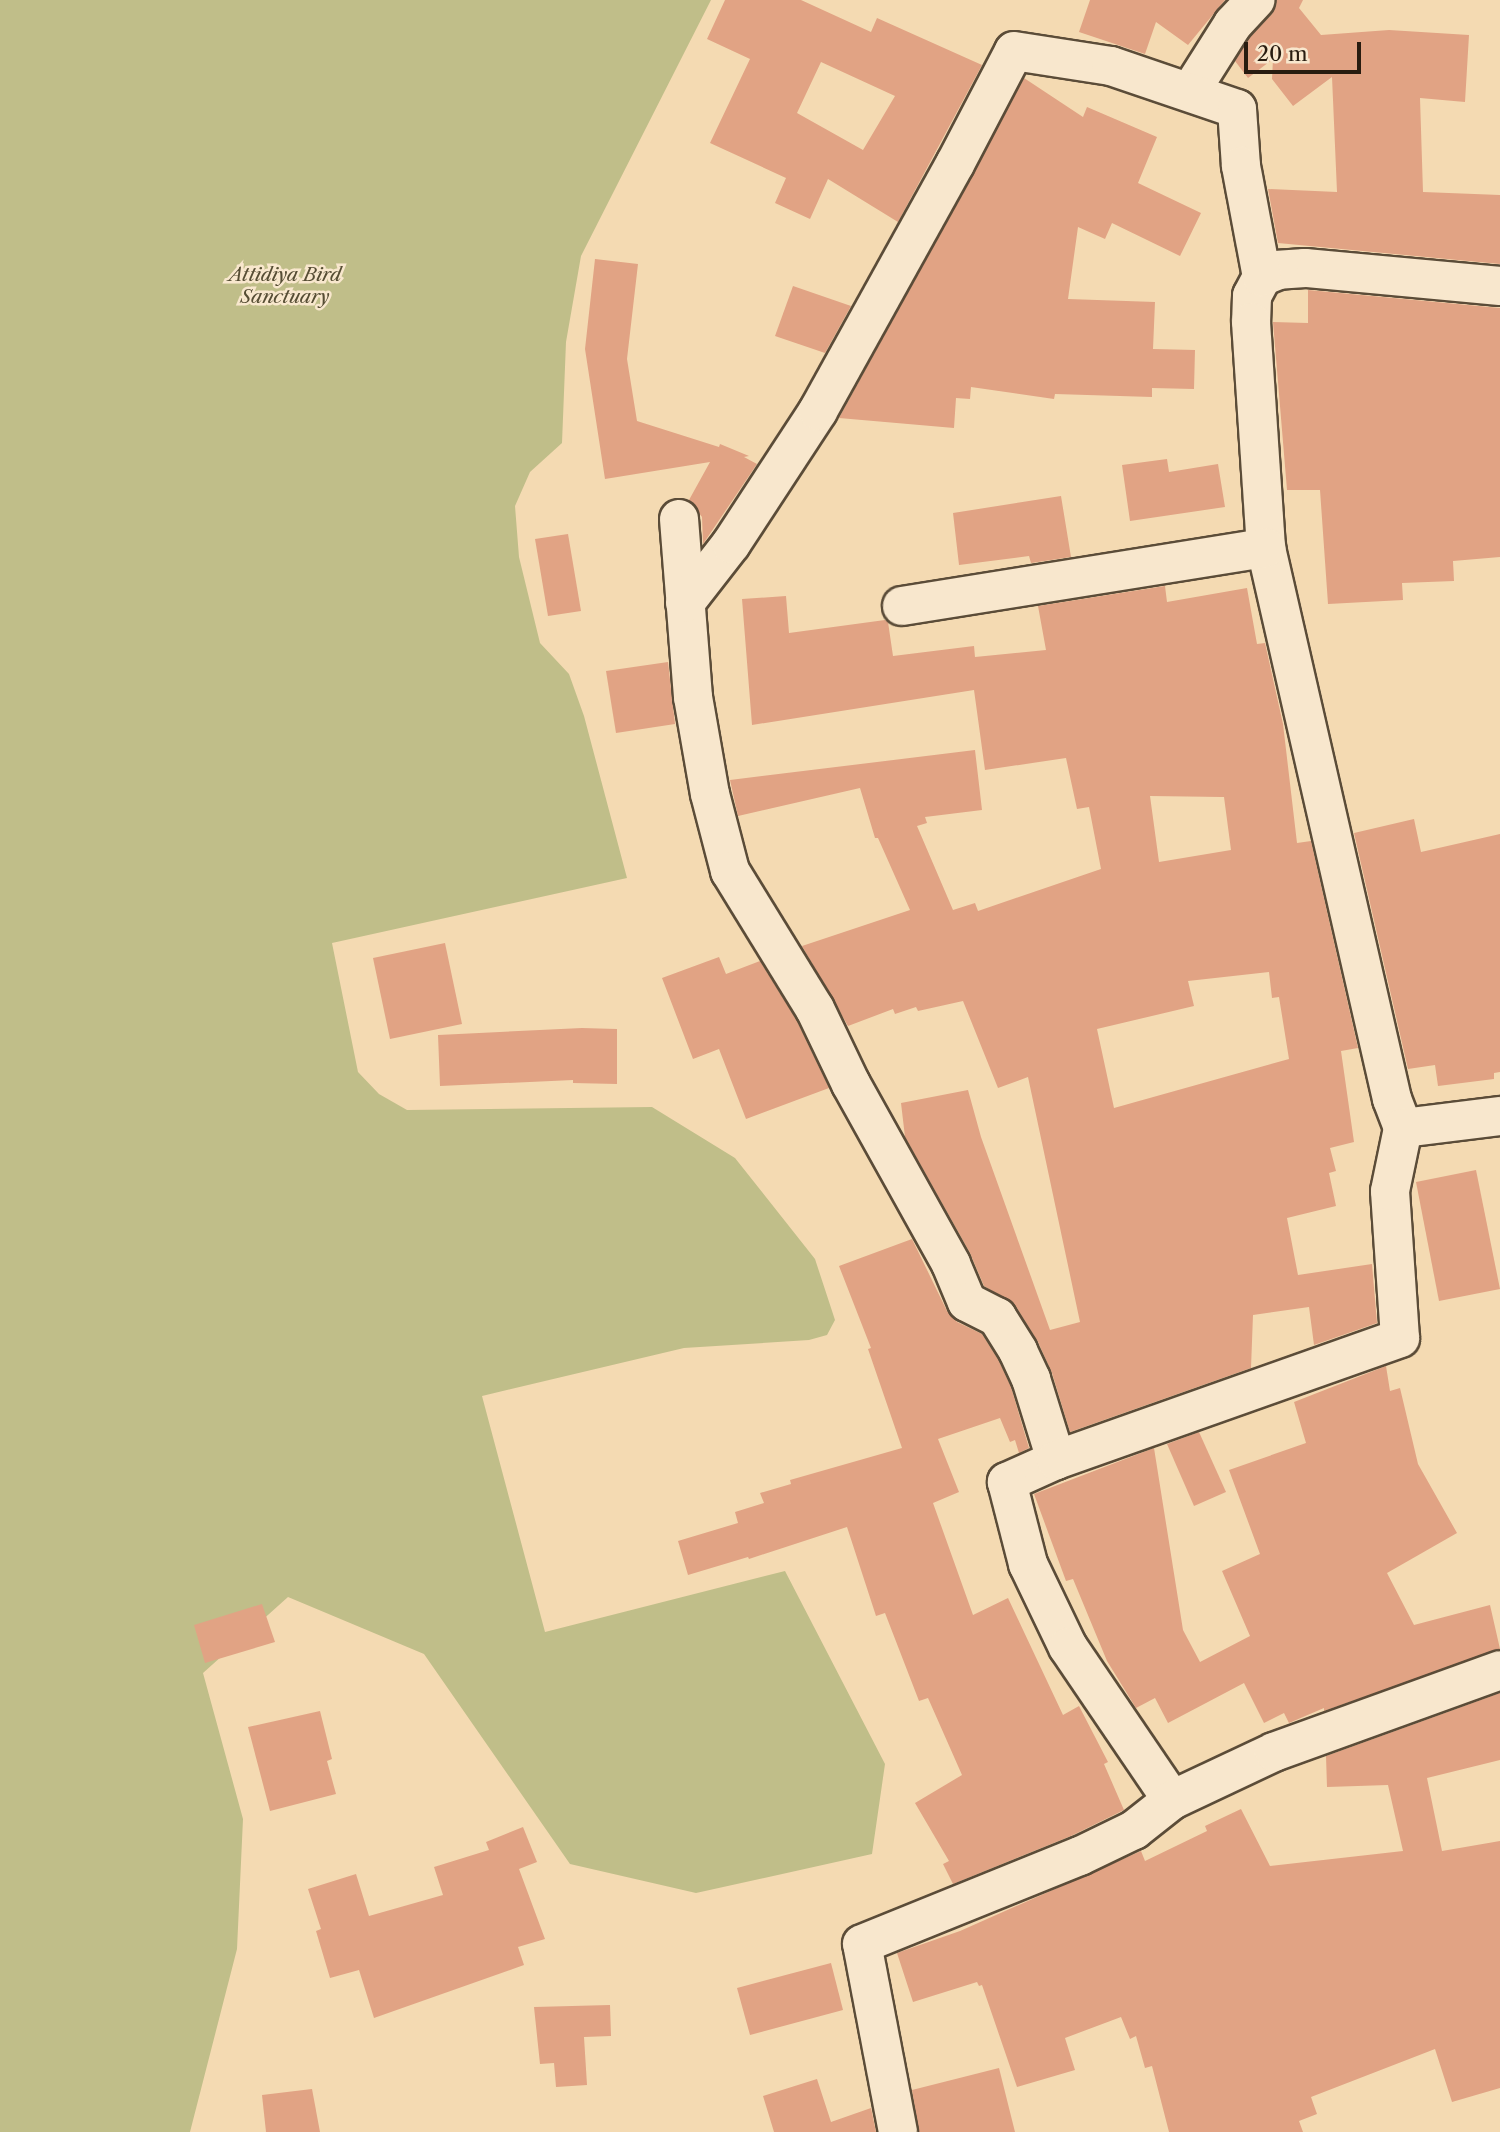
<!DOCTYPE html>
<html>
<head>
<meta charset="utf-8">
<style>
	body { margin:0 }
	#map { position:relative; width:1500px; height:2132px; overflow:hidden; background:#f4dab2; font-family:"Libre Caslon Text",serif }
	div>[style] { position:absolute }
	.green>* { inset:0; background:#c0be89 }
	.building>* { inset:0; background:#e1a384 }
	.roads { filter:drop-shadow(2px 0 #5b4c38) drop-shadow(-2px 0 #5b4c38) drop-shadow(0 2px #5b4c38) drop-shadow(0 -2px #5b4c38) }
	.minor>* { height:38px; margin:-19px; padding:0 19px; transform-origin:19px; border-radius:19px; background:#f8e7cd }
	span { translate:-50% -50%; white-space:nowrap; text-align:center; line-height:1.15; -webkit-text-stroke:5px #f8e7cd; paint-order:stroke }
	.park-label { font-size:19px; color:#564d34; font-style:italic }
	.scale { position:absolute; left:1244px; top:42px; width:117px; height:32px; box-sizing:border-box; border:4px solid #281c10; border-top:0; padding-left:9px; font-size:21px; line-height:24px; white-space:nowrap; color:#281c10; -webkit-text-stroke:5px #f8e7cd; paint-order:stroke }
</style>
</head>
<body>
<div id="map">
	<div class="green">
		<i style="clip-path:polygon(0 0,711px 0,581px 256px,566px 342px,562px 443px,530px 472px,515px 506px,519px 557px,540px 643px,569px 674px,584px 716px,627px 878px,332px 943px,358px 1072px,379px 1094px,407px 1110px,652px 1107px,735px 1158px,815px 1259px,835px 1320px,827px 1335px,809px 1340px,684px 1348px,482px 1396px,545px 1632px,785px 1571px,885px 1764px,872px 1854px,696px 1893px,570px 1864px,424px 1654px,288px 1597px,203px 1673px,243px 1819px,237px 1949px,190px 2132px,0 2132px)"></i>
	</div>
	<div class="building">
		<i style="clip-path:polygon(evenodd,725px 0,801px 0,871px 32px,877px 18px,982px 65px,898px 222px,828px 179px,810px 219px,775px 203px,786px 178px,710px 143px,750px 59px,707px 39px,725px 0,821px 62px,895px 96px,863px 150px,797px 113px,821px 62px)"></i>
		<i style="clip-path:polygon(1090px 0,1225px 0,1188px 45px,1156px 22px,1145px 54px,1079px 32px)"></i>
		<i style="clip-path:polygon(1276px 0,1303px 0,1299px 8px,1321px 35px,1389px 30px,1469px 35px,1465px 102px,1420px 98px,1423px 192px,1500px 195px,1500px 264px,1278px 243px,1268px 189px,1337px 192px,1332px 77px,1293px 106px,1272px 79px,1273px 59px,1248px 78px,1235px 61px,1250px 37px,1272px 14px)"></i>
		<i style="clip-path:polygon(1024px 78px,1083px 117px,1087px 107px,1157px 137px,1138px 183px,1201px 213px,1180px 256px,1112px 223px,1105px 239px,1078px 227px,1068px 299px,1155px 302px,1153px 349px,1195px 350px,1194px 389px,1152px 388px,1152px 397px,1055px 394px,1054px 399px,971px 387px,970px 399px,956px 398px,954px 428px,839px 418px)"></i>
		<i style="clip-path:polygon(595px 259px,638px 264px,627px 359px,637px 421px,719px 447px,720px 444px,749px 456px,744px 457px,757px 464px,703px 544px,702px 517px,689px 500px,710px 462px,605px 479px,585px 349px)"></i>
		<i style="clip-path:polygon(793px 286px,851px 306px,825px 353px,775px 336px)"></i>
		<i style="clip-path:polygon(1308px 290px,1500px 308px,1500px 557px,1453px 561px,1454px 581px,1402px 583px,1403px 600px,1328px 604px,1320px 490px,1287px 490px,1273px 322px,1308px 323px)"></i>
		<i style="clip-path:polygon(1167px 459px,1169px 472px,1218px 464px,1225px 507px,1130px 521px,1122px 465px)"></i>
		<i style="clip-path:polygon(1061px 496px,1071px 557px,1031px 563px,1029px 556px,959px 565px,953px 513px)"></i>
		<i style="clip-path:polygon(568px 534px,581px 611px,548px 616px,535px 539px)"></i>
		<i style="clip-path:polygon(evenodd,1165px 586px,1167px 602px,1247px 588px,1257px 644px,1265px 643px,1283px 724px,1297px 843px,1311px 841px,1358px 1048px,1341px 1051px,1354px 1142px,1330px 1148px,1336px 1171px,1329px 1173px,1336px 1206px,1287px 1218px,1298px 1275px,1372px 1264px,1377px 1323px,1314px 1345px,1309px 1307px,1253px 1315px,1251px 1368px,1070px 1432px,1052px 1373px,1038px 1342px,1015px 1305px,984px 1286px,970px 1253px,905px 1137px,901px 1103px,968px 1090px,981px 1137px,1050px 1330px,1080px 1322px,1028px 1077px,998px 1088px,963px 1001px,918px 1011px,916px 1007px,895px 1014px,893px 1009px,848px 1026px,802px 946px,910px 910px,878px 838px,875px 838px,860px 788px,738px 816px,730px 780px,975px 750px,982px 810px,925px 817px,927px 823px,917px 826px,953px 910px,975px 903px,978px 911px,1101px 869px,1089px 807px,1077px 809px,1066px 758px,985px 770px,974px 690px,752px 725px,742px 599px,786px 596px,789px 633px,885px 620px,888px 622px,893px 656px,974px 646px,975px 657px,1046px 650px,1038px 606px,1165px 586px,1150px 796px,1224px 797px,1231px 850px,1159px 862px,1150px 796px,1165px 586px,1269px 972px,1272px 998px,1279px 997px,1289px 1059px,1114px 1108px,1097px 1029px,1194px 1006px,1188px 981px,1269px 972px)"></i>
		<i style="clip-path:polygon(668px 662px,675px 724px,616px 733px,606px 671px)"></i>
		<i style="clip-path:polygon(1414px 819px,1421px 852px,1500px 834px,1500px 1072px,1494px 1073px,1494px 1079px,1438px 1086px,1435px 1065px,1408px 1069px,1354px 833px)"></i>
		<i style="clip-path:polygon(445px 943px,462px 1024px,390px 1039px,373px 958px)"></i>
		<i style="clip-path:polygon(719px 957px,726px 974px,760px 961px,796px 1019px,829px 1088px,746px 1119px,719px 1049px,693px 1059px,662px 978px)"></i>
		<i style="clip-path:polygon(582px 1028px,617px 1029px,617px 1084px,573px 1083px,573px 1080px,440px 1086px,438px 1035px)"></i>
		<i style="clip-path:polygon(1476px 1170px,1500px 1289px,1439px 1301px,1416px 1182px)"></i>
		<i style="clip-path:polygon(912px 1239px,947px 1311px,957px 1322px,982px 1334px,999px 1361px,1011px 1387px,1029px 1448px,1019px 1453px,1015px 1440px,1010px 1442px,1000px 1418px,938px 1439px,959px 1492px,933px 1503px,973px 1615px,1008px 1598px,1063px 1715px,1079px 1706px,1108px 1762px,1104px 1764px,1124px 1810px,1071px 1836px,953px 1884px,943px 1864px,949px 1861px,915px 1803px,962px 1775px,928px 1698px,919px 1701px,885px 1613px,876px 1616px,847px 1527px,749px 1559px,748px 1557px,688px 1575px,678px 1541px,738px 1523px,735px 1512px,764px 1503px,760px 1493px,791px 1484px,790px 1480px,902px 1448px,868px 1349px,871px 1348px,839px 1266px)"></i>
		<i style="clip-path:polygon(1386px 1366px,1390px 1391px,1400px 1388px,1418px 1464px,1457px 1533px,1387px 1573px,1414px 1625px,1490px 1605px,1500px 1649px,1324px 1711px,1324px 1708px,1289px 1723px,1284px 1713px,1264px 1723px,1244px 1683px,1168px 1723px,1155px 1698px,1136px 1708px,1107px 1661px,1073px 1579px,1066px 1581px,1034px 1494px,1154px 1448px,1183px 1630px,1200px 1662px,1250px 1636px,1222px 1571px,1260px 1554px,1229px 1470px,1306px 1443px,1294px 1402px)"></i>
		<i style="clip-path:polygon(1199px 1432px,1226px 1492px,1194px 1506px,1167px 1444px)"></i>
		<i style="clip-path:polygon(262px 1604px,275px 1642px,205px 1663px,194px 1625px)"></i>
		<i style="clip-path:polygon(1500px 1693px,1500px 1760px,1427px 1778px,1442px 1851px,1500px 1841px,1500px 2088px,1452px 2102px,1435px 2049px,1311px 2097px,1317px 2114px,1299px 2121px,1303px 2132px,1169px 2132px,1152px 2066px,1145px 2068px,1136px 2036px,1130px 2039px,1121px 2017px,1065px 2038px,1075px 2070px,1017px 2087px,982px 1985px,979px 1986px,977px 1982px,913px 2002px,897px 1953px,960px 1931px,1141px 1851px,1145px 1861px,1207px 1831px,1205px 1826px,1241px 1809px,1270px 1866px,1403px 1851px,1388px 1785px,1327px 1787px,1326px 1756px)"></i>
		<i style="clip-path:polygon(320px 1711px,332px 1759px,327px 1761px,336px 1794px,270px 1811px,248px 1727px)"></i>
		<i style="clip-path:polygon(523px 1827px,537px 1862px,519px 1869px,545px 1939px,518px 1947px,524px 1965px,374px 2018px,359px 1970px,330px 1978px,316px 1931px,321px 1929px,308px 1889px,356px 1874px,369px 1916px,443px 1895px,434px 1867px,489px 1850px,486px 1842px)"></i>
		<i style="clip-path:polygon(831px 1963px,843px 2010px,750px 2035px,737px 1988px)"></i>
		<i style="clip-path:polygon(610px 2005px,611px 2036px,584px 2037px,587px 2085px,556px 2087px,554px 2063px,540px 2064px,534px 2007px)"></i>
		<i style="clip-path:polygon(999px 2068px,1015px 2132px,919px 2132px,912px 2090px)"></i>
		<i style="clip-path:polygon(817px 2079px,831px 2122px,871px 2108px,876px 2132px,774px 2132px,763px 2096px)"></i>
		<i style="clip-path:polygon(312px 2089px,320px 2132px,266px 2132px,262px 2095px)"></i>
	</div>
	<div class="roads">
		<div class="minor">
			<i style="left:1190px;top:92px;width:80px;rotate:-57.7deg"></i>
			<i style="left:1233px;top:24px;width:33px;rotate:-47deg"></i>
			<i style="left:1500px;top:286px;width:196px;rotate:-174.7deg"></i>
			<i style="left:1305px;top:268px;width:26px;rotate:176deg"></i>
			<i style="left:1279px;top:270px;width:18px;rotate:158deg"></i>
			<i style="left:1262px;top:277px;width:21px;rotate:118deg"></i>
			<i style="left:1252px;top:296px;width:26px;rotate:92deg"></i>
			<i style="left:1251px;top:322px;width:226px;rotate:86.2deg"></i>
			<i style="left:1266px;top:548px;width:565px;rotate:77.12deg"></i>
			<i style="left:1392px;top:1099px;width:31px;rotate:69deg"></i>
			<i style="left:1403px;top:1128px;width:98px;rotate:-7.1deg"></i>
			<i style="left:679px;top:519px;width:179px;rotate:85.5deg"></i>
			<i style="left:693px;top:697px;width:98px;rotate:80.1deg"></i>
			<i style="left:710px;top:794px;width:80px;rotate:75.4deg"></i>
			<i style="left:730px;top:871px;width:162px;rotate:58.4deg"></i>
			<i style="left:815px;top:1009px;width:83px;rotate:64.4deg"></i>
			<i style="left:851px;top:1084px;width:206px;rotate:60.9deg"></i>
			<i style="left:951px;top:1264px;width:41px;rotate:67.2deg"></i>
			<i style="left:967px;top:1302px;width:34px;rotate:27deg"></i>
			<i style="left:997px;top:1317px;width:40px;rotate:58deg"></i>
			<i style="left:1018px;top:1351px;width:31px;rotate:65deg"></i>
			<i style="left:1031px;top:1379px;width:85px;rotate:72.8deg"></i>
			<i style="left:1056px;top:1460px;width:54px;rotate:155.8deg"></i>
			<i style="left:1007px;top:1482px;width:85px;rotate:75.6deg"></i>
			<i style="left:1028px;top:1564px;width:92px;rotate:64.3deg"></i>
			<i style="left:1068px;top:1647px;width:185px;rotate:55.8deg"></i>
			<i style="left:685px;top:603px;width:75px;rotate:-52.1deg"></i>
			<i style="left:731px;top:544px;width:159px;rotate:-56.8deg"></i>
			<i style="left:818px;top:411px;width:282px;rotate:-61deg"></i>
			<i style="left:955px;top:164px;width:127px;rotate:-62.4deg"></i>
			<i style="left:1014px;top:51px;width:98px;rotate:8.8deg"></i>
			<i style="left:1111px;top:66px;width:133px;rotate:18.8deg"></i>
			<i style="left:1237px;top:109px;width:57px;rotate:86deg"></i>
			<i style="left:1241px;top:166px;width:113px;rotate:79.3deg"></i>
			<i style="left:902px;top:606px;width:369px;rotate:-9.1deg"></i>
			<i style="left:1056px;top:1460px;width:365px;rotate:-19.5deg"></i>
			<i style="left:1400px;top:1338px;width:147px;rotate:-93.9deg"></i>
			<i style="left:1390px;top:1191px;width:64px;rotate:-78.3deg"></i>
			<i style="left:898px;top:2132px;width:191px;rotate:-100.8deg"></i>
			<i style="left:862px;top:1944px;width:235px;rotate:-22deg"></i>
			<i style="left:1080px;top:1856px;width:60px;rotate:-25.7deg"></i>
			<i style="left:1134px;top:1830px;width:48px;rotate:-38.3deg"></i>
			<i style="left:1172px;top:1800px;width:113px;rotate:-25.2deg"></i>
			<i style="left:1274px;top:1752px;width:240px;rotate:-19.9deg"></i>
		</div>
	</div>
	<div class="park-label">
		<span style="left:285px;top:286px">Attidiya Bird<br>Sanctuary</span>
	</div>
	<div class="scale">20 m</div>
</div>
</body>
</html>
